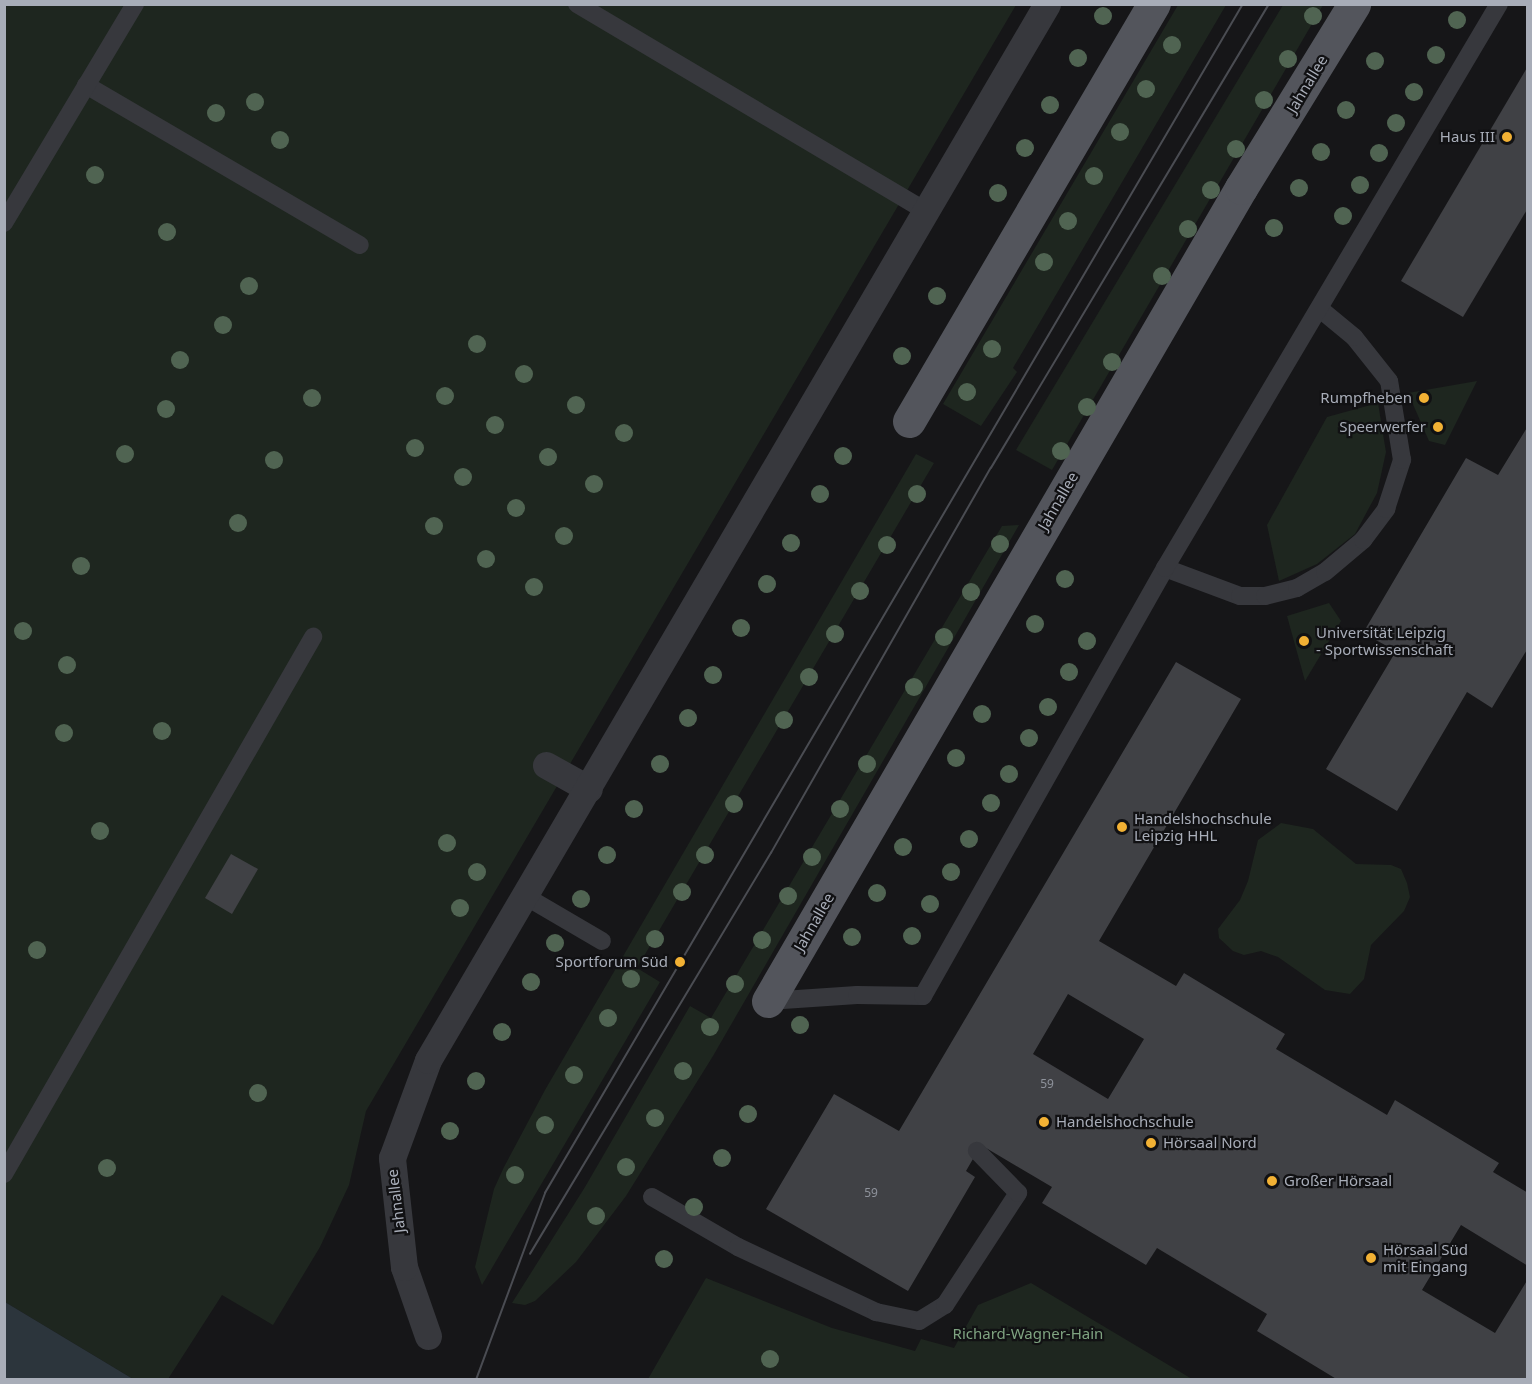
<!DOCTYPE html>
<html>
<head>
<meta charset="utf-8">
<style>
	body { margin:0 }
	#map { position:relative; width:1532px; height:1384px; overflow:hidden; background:#161618; font-family:"Noto Sans",sans-serif }
	div>[style] { position:absolute }
	.green>* { inset:0; background:#1e261f }
	.water>* { inset:0; background:#2c353c }
	.building>* { inset:0; background:#404145 }
	.service>* { height:18px; margin:-9px; padding:0 9px; transform-origin:9px; border-radius:9px; background:#37383d }
	.pedestrian>* { height:27px; margin:-13.5px; padding:0 13.5px; transform-origin:13.5px; border-radius:13.5px; background:#37383d }
	.primary>* { height:33px; margin:-16.5px; padding:0 16.5px; transform-origin:16.5px; border-radius:16.5px; background:#53555c }
	.tram>* { height:1.5px; margin:-0.75px; padding:0 0.75px; transform-origin:0.75px; border-radius:0.75px; background:#4a4c52 }
	.trees>* { width:18px; height:18px; margin:-9px; border-radius:50%; background:#506452 }
	.dots>* { width:16px; height:16px; translate:-50% -50%; box-sizing:border-box; border:3px solid #111113; border-radius:50% }
	span { translate:-50% -50%; white-space:nowrap; text-align:center; line-height:1.15; -webkit-text-stroke:4.5px #111113; paint-order:stroke }
	.number-label { font-size:12px; color:#8e929b }
	.number-label span { -webkit-text-stroke-width:0 }
	.street-label { font-size:15px; color:#a8adb8 }
	.poi-label { font-size:15px; color:#a8adb8 }
	.right { translate:-100% -50%; text-align:right }
	.left { translate:0 -50%; text-align:left }
	.park-label { font-size:15px; color:#7fa381 }
	.frame { position:absolute; inset:0; border:6px solid #a8adb8; pointer-events:none }
</style>
</head>
<body>
<div id="map">
	<div class="green">
		<i style="clip-path:polygon(4px 5px,1016px 5px,366px 1111px,349px 1185px,320px 1247px,273px 1325px,222px 1295px,168px 1379px,133px 1379px,5px 1302px)"></i>
		<i style="clip-path:polygon(1178px 5px,1226px 5px,1013px 368px,1017px 372px,981px 426px,943px 404px)"></i>
		<i style="clip-path:polygon(1283px 5px,1323px 5px,1052px 470px,1016px 450px)"></i>
		<i style="clip-path:polygon(1477px 381px,1445px 445px,1429px 441px,1408px 393px)"></i>
		<i style="clip-path:polygon(1378px 403px,1386px 452px,1377px 493px,1355px 534px,1317px 564px,1279px 581px,1267px 525px,1327px 417px)"></i>
		<i style="clip-path:polygon(916px 454px,934px 463px,637px 968px,660px 982px,482px 1285px,475px 1267px,494px 1189px,504px 1167px,545px 1090px)"></i>
		<i style="clip-path:polygon(1019px 525px,713px 1056px,626px 1196px,576px 1262px,535px 1301px,525px 1305px,512px 1303px,585px 1187px,690px 1006px,711px 1018px,1002px 526px)"></i>
		<i style="clip-path:polygon(1329px 603px,1341px 621px,1305px 681px,1287px 616px)"></i>
		<i style="clip-path:polygon(1281px 823px,1313px 829px,1356px 864px,1391px 865px,1401px 869px,1407px 883px,1410px 897px,1404px 911px,1371px 945px,1364px 979px,1350px 994px,1325px 990px,1278px 957px,1261px 951px,1244px 955px,1233px 951px,1219px 938px,1218px 929px,1240px 900px,1248px 881px,1258px 840px)"></i>
		<i style="clip-path:polygon(706px 1278px,832px 1328px,915px 1351px,921px 1339px,954px 1348px,978px 1305px,1031px 1283px,1192px 1379px,648px 1379px)"></i>
	</div>
	<div class="water">
		<i style="clip-path:polygon(5px 1302px,133px 1379px,5px 1379px)"></i>
	</div>
	<div class="building">
		<i style="clip-path:polygon(1528px 66px,1528px 208px,1463px 317px,1401px 281px)"></i>
		<i style="clip-path:polygon(1528px 426px,1528px 648px,1492px 708px,1467px 692px,1397px 811px,1326px 769px,1396px 651px,1363px 633px,1466px 458px,1498px 475px)"></i>
		<i style="clip-path:polygon(evenodd,1176px 662px,1241px 699px,1099px 941px,1176px 986px,1184px 973px,1285px 1034px,1276px 1049px,1387px 1115px,1395px 1100px,1499px 1163px,1493px 1172px,1528px 1193px,1528px 1266px,1461px 1225px,1422px 1290px,1495px 1333px,1528px 1279px,1528px 1380px,1338px 1380px,1257px 1331px,1267px 1314px,1157px 1248px,1146px 1265px,1042px 1203px,1052px 1187px,981px 1145px,966px 1171px,975px 1177px,908px 1291px,766px 1209px,834px 1094px,899px 1131px,1176px 662px,1068px 994px,1144px 1039px,1108px 1099px,1033px 1054px,1068px 994px)"></i>
		<i style="clip-path:polygon(231px 854px,258px 869px,232px 914px,205px 898px)"></i>
	</div>
	<div class="service">
		<i style="left:577px;top:4px;width:407px;rotate:30.7deg"></i>
		<i style="left:86px;top:85px;width:317px;rotate:30.3deg"></i>
		<i style="left:4px;top:223px;width:255px;rotate:-59.1deg"></i>
		<i style="left:1165px;top:568px;width:80px;rotate:20.5deg"></i>
		<i style="left:1240px;top:596px;width:25px"></i>
		<i style="left:1265px;top:596px;width:33px;rotate:-14deg"></i>
		<i style="left:1297px;top:588px;width:32px;rotate:-30deg"></i>
		<i style="left:1325px;top:572px;width:50px;rotate:-40.1deg"></i>
		<i style="left:1363px;top:540px;width:39px;rotate:-53deg"></i>
		<i style="left:1386px;top:509px;width:52px;rotate:-71.9deg"></i>
		<i style="left:1402px;top:460px;width:80px;rotate:-99.3deg"></i>
		<i style="left:1389px;top:381px;width:56px;rotate:-128.5deg"></i>
		<i style="left:1354px;top:337px;width:44px;rotate:-140.5deg"></i>
		<i style="left:525px;top:896px;width:89px;rotate:30.3deg"></i>
		<i style="left:768px;top:1001px;width:89px;rotate:-3.9deg"></i>
		<i style="left:857px;top:995px;width:66px;rotate:0.9deg"></i>
		<i style="left:923px;top:996px;width:492px;rotate:-60.5deg"></i>
		<i style="left:1165px;top:568px;width:655px;rotate:-59.37deg"></i>
		<i style="left:4px;top:1174px;width:620px;rotate:-60.08deg"></i>
		<i style="left:652px;top:1197px;width:99px;rotate:30.2deg"></i>
		<i style="left:738px;top:1247px;width:153px;rotate:25.2deg"></i>
		<i style="left:876px;top:1312px;width:44px;rotate:11.8deg"></i>
		<i style="left:919px;top:1321px;width:31px;rotate:-32deg"></i>
		<i style="left:945px;top:1305px;width:134px;rotate:-56.9deg"></i>
		<i style="left:1018px;top:1193px;width:59px;rotate:-134.3deg"></i>
	</div>
	<div class="pedestrian">
		<i style="left:546px;top:765px;width:49px;rotate:29.2deg"></i>
		<i style="left:428px;top:1336px;width:73px;rotate:-109.2deg"></i>
		<i style="left:404px;top:1267px;width:110px;rotate:-96.3deg"></i>
		<i style="left:392px;top:1158px;width:104px;rotate:-69.8deg"></i>
		<i style="left:428px;top:1060px;width:1224px;rotate:-59.62deg"></i>
	</div>
	<div class="primary">
		<i style="left:909px;top:421px;width:484px;rotate:-59.6deg"></i>
		<i style="left:768px;top:1001px;width:941px;rotate:-59.81deg"></i>
		<i style="left:1241px;top:188px;width:216px;rotate:-58.4deg"></i>
	</div>
	<div class="tram">
		<i style="left:530px;top:1254px;width:468px;rotate:-59deg"></i>
		<i style="left:771px;top:853px;width:443px;rotate:-60.3deg"></i>
		<i style="left:991px;top:468px;width:541px;rotate:-59.07deg"></i>
		<i style="left:476px;top:1380px;width:199px;rotate:-69.7deg"></i>
		<i style="left:545px;top:1193px;width:1379px;rotate:-59.59deg"></i>
	</div>
	<div class="trees">
		<i style="left:1103px;top:16px"></i>
		<i style="left:1313px;top:16px"></i>
		<i style="left:1457px;top:20px"></i>
		<i style="left:1172px;top:45px"></i>
		<i style="left:1436px;top:55px"></i>
		<i style="left:1078px;top:58px"></i>
		<i style="left:1288px;top:59px"></i>
		<i style="left:1375px;top:61px"></i>
		<i style="left:1146px;top:89px"></i>
		<i style="left:1414px;top:92px"></i>
		<i style="left:1264px;top:100px"></i>
		<i style="left:255px;top:102px"></i>
		<i style="left:1050px;top:105px"></i>
		<i style="left:1346px;top:110px"></i>
		<i style="left:216px;top:113px"></i>
		<i style="left:1396px;top:123px"></i>
		<i style="left:1120px;top:132px"></i>
		<i style="left:280px;top:140px"></i>
		<i style="left:1025px;top:148px"></i>
		<i style="left:1236px;top:149px"></i>
		<i style="left:1321px;top:152px"></i>
		<i style="left:1379px;top:153px"></i>
		<i style="left:95px;top:175px"></i>
		<i style="left:1094px;top:176px"></i>
		<i style="left:1360px;top:185px"></i>
		<i style="left:1299px;top:188px"></i>
		<i style="left:1211px;top:190px"></i>
		<i style="left:998px;top:193px"></i>
		<i style="left:1343px;top:216px"></i>
		<i style="left:1068px;top:221px"></i>
		<i style="left:1274px;top:228px"></i>
		<i style="left:1188px;top:229px"></i>
		<i style="left:167px;top:232px"></i>
		<i style="left:1044px;top:262px"></i>
		<i style="left:1162px;top:276px"></i>
		<i style="left:249px;top:286px"></i>
		<i style="left:937px;top:296px"></i>
		<i style="left:223px;top:325px"></i>
		<i style="left:477px;top:344px"></i>
		<i style="left:992px;top:349px"></i>
		<i style="left:902px;top:356px"></i>
		<i style="left:180px;top:360px"></i>
		<i style="left:1112px;top:362px"></i>
		<i style="left:524px;top:374px"></i>
		<i style="left:967px;top:392px"></i>
		<i style="left:445px;top:396px"></i>
		<i style="left:312px;top:398px"></i>
		<i style="left:576px;top:405px"></i>
		<i style="left:1087px;top:407px"></i>
		<i style="left:166px;top:409px"></i>
		<i style="left:495px;top:425px"></i>
		<i style="left:624px;top:433px"></i>
		<i style="left:415px;top:448px"></i>
		<i style="left:1061px;top:451px"></i>
		<i style="left:125px;top:454px"></i>
		<i style="left:843px;top:456px"></i>
		<i style="left:548px;top:457px"></i>
		<i style="left:274px;top:460px"></i>
		<i style="left:463px;top:477px"></i>
		<i style="left:594px;top:484px"></i>
		<i style="left:820px;top:494px"></i>
		<i style="left:917px;top:494px"></i>
		<i style="left:516px;top:508px"></i>
		<i style="left:238px;top:523px"></i>
		<i style="left:434px;top:526px"></i>
		<i style="left:564px;top:536px"></i>
		<i style="left:791px;top:543px"></i>
		<i style="left:1000px;top:544px"></i>
		<i style="left:887px;top:545px"></i>
		<i style="left:486px;top:559px"></i>
		<i style="left:81px;top:566px"></i>
		<i style="left:1065px;top:579px"></i>
		<i style="left:767px;top:584px"></i>
		<i style="left:534px;top:587px"></i>
		<i style="left:860px;top:591px"></i>
		<i style="left:971px;top:592px"></i>
		<i style="left:1035px;top:624px"></i>
		<i style="left:741px;top:628px"></i>
		<i style="left:23px;top:631px"></i>
		<i style="left:835px;top:634px"></i>
		<i style="left:944px;top:637px"></i>
		<i style="left:1087px;top:641px"></i>
		<i style="left:67px;top:665px"></i>
		<i style="left:1069px;top:672px"></i>
		<i style="left:713px;top:675px"></i>
		<i style="left:809px;top:677px"></i>
		<i style="left:914px;top:687px"></i>
		<i style="left:1048px;top:707px"></i>
		<i style="left:982px;top:714px"></i>
		<i style="left:688px;top:718px"></i>
		<i style="left:784px;top:720px"></i>
		<i style="left:162px;top:731px"></i>
		<i style="left:64px;top:733px"></i>
		<i style="left:1029px;top:738px"></i>
		<i style="left:956px;top:758px"></i>
		<i style="left:660px;top:764px"></i>
		<i style="left:867px;top:764px"></i>
		<i style="left:1009px;top:774px"></i>
		<i style="left:991px;top:803px"></i>
		<i style="left:734px;top:804px"></i>
		<i style="left:634px;top:809px"></i>
		<i style="left:840px;top:809px"></i>
		<i style="left:100px;top:831px"></i>
		<i style="left:969px;top:839px"></i>
		<i style="left:447px;top:843px"></i>
		<i style="left:903px;top:847px"></i>
		<i style="left:607px;top:855px"></i>
		<i style="left:705px;top:855px"></i>
		<i style="left:812px;top:857px"></i>
		<i style="left:477px;top:872px"></i>
		<i style="left:951px;top:872px"></i>
		<i style="left:682px;top:892px"></i>
		<i style="left:877px;top:893px"></i>
		<i style="left:788px;top:896px"></i>
		<i style="left:581px;top:899px"></i>
		<i style="left:930px;top:904px"></i>
		<i style="left:460px;top:908px"></i>
		<i style="left:912px;top:936px"></i>
		<i style="left:852px;top:937px"></i>
		<i style="left:655px;top:939px"></i>
		<i style="left:762px;top:940px"></i>
		<i style="left:555px;top:943px"></i>
		<i style="left:37px;top:950px"></i>
		<i style="left:631px;top:979px"></i>
		<i style="left:531px;top:982px"></i>
		<i style="left:735px;top:984px"></i>
		<i style="left:608px;top:1018px"></i>
		<i style="left:800px;top:1025px"></i>
		<i style="left:710px;top:1027px"></i>
		<i style="left:502px;top:1032px"></i>
		<i style="left:683px;top:1071px"></i>
		<i style="left:574px;top:1075px"></i>
		<i style="left:476px;top:1081px"></i>
		<i style="left:258px;top:1093px"></i>
		<i style="left:748px;top:1114px"></i>
		<i style="left:655px;top:1118px"></i>
		<i style="left:545px;top:1125px"></i>
		<i style="left:450px;top:1131px"></i>
		<i style="left:722px;top:1158px"></i>
		<i style="left:626px;top:1167px"></i>
		<i style="left:107px;top:1168px"></i>
		<i style="left:515px;top:1175px"></i>
		<i style="left:694px;top:1207px"></i>
		<i style="left:596px;top:1216px"></i>
		<i style="left:664px;top:1259px"></i>
		<i style="left:770px;top:1359px"></i>
	</div>
	<div class="dots">
		<i style="left:1507px;top:137px;background:#f2b134"></i>
		<i style="left:1424px;top:398px;background:#f2b134"></i>
		<i style="left:1438px;top:427px;background:#f2b134"></i>
		<i style="left:1304px;top:641px;background:#f2b134"></i>
		<i style="left:1122px;top:827px;background:#f2b134"></i>
		<i style="left:680px;top:962px;background:#f2b134"></i>
		<i style="left:1044px;top:1122px;background:#f2b134"></i>
		<i style="left:1151px;top:1143px;background:#f2b134"></i>
		<i style="left:1272px;top:1181px;background:#f2b134"></i>
		<i style="left:1371px;top:1258px;background:#f2b134"></i>
	</div>
	<div class="number-label">
		<span style="left:1047px;top:1084px">59</span>
		<span style="left:871px;top:1193px">59</span>
	</div>
	<div class="street-label">
		<span style="left:1307px;top:84px;rotate:-59deg">Jahnallee</span>
		<span style="left:1058px;top:501px;rotate:-60deg">Jahnallee</span>
		<span style="left:814px;top:922px;rotate:-60deg">Jahnallee</span>
		<span style="left:396px;top:1201px;rotate:-97deg">Jahnallee</span>
	</div>
	<div class="poi-label">
		<span class="right" style="left:1495px;top:137px">Haus III</span>
		<span class="right" style="left:1412px;top:398px">Rumpfheben</span>
		<span class="right" style="left:1426px;top:427px">Speerwerfer</span>
		<span class="left" style="left:1316px;top:641px">Universität Leipzig<br>- Sportwissenschaft</span>
		<span class="left" style="left:1134px;top:827px">Handelshochschule<br>Leipzig HHL</span>
		<span class="right" style="left:668px;top:962px">Sportforum Süd</span>
		<span class="left" style="left:1056px;top:1122px">Handelshochschule</span>
		<span class="left" style="left:1163px;top:1143px">Hörsaal Nord</span>
		<span class="left" style="left:1284px;top:1181px">Großer Hörsaal</span>
		<span class="left" style="left:1383px;top:1258px">Hörsaal Süd<br>mit Eingang</span>
	</div>
	<div class="park-label">
		<span style="left:1028px;top:1334px">Richard-Wagner-Hain</span>
	</div>
	<div class="frame"></div>
</div>
</body>
</html>
